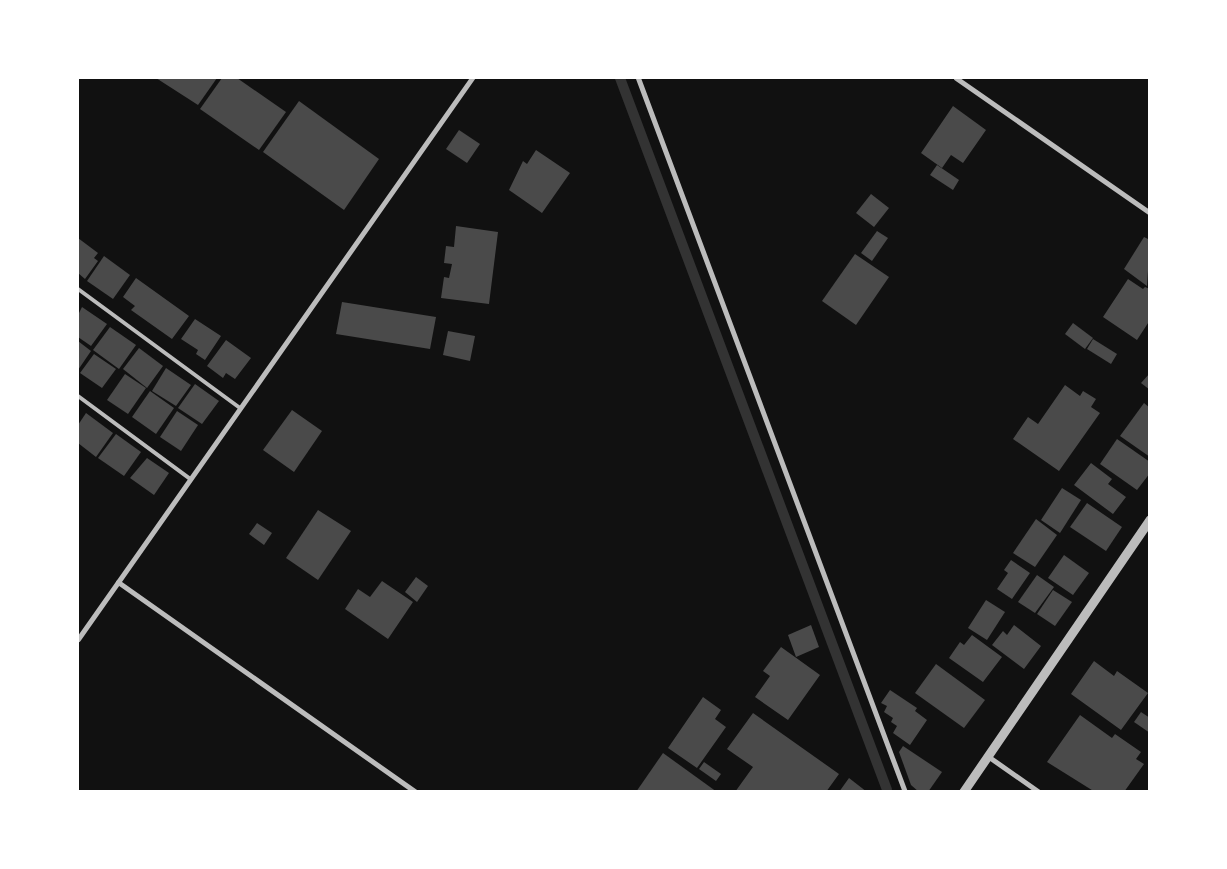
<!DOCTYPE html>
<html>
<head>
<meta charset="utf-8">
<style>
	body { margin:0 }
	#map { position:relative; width:1227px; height:869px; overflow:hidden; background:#111; font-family:Rubik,sans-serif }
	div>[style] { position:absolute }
	.stream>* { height:10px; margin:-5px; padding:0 5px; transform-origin:5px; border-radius:5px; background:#333 }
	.building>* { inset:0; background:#4a4a4a }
	.service>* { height:4px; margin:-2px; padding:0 2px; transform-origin:2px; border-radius:2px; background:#bcbcbc }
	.minor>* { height:5px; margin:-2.5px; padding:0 2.5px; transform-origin:2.5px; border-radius:2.5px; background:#bcbcbc }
	.tertiary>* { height:9px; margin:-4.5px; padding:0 4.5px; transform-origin:4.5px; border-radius:4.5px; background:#bcbcbc }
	span { translate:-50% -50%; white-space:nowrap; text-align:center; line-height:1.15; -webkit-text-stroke:5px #fff; paint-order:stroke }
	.frame { position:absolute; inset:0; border:79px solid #fff; pointer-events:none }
</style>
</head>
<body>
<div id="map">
	<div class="stream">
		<i style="left:620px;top:78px;width:760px;rotate:69.44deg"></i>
	</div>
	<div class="building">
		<i style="clip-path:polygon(156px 78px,217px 78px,198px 105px)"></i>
		<i style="clip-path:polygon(222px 78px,237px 78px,286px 112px,259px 150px,200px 109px)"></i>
		<i style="clip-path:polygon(299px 101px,379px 159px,344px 210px,263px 152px)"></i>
		<i style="clip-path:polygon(953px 106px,986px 130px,963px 163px,951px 155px,942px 168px,921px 153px)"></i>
		<i style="clip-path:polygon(459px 130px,480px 144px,467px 163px,446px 149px)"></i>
		<i style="clip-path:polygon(536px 150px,570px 173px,542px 213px,509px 190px,523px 161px,527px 164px)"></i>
		<i style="clip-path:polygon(937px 165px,959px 180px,953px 190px,930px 175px)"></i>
		<i style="clip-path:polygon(871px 194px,889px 208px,874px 227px,856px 213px)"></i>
		<i style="clip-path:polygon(456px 226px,498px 232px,489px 304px,441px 298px,444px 277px,449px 278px,452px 264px,444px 263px,446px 246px,454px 247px)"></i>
		<i style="clip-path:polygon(877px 231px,888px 238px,872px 261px,861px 253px)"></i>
		<i style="clip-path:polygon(1144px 237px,1150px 240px,1147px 286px,1124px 269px)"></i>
		<i style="clip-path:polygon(78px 238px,98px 253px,94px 258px,98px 261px,85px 279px,78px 273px)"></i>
		<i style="clip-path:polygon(855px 254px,889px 277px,856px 325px,822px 301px)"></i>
		<i style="clip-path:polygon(104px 256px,130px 275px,113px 299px,87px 281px)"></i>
		<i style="clip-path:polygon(136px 278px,189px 316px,172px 339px,131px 310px,135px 306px,123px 297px)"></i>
		<i style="clip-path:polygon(1128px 279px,1143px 289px,1145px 287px,1150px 289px,1150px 320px,1137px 340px,1103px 317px)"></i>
		<i style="clip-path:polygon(342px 302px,436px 317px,430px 349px,336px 334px)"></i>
		<i style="clip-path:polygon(82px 307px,107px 324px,91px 346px,78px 337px,78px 315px)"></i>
		<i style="clip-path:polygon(195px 319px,221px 336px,205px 360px,196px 354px,198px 350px,181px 339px)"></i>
		<i style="clip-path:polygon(1073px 323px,1093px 338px,1085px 349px,1065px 334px)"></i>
		<i style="clip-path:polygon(110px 327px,136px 345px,119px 369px,93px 350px)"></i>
		<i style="clip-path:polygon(448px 331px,475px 336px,470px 361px,443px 355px)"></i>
		<i style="clip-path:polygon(1093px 339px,1117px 354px,1111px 364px,1087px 349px)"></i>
		<i style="clip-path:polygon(226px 340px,251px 358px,235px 379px,226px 373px,223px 378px,207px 366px)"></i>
		<i style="clip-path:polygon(78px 341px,91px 351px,78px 370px)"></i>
		<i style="clip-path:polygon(139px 348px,163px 366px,147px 388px,123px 369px)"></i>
		<i style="clip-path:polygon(94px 354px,116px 369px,102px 388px,80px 373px)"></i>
		<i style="clip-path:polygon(166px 368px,191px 385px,176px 406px,152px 391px)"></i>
		<i style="clip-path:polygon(1150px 373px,1150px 390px,1141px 383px)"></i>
		<i style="clip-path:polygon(125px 374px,146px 388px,128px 414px,107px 400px)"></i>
		<i style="clip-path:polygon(195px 384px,219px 401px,202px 424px,178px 408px)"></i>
		<i style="clip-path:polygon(1065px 385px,1080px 396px,1083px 391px,1096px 399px,1091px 407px,1100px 413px,1059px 471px,1013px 439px,1028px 417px,1038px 424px)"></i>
		<i style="clip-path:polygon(150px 391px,174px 408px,156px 434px,132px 417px)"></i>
		<i style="clip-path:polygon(1144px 403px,1150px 408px,1150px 457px,1120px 436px)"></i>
		<i style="clip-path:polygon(292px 410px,322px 431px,294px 472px,263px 450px)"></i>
		<i style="clip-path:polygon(177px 411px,198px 425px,181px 451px,160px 437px)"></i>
		<i style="clip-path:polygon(86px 413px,113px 433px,96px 457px,78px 443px,78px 425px)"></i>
		<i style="clip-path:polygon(116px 434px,141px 452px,124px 476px,98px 458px)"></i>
		<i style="clip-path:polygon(1117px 439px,1150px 462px,1150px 473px,1137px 490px,1100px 464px)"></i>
		<i style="clip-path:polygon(147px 458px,169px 473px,154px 495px,130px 478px)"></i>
		<i style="clip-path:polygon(1091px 463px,1112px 479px,1108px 484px,1126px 497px,1113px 514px,1074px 485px)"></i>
		<i style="clip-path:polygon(1062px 488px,1081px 500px,1060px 533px,1041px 520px)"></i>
		<i style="clip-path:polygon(1087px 503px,1122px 527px,1106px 551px,1070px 527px)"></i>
		<i style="clip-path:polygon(318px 510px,351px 531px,318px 580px,286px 558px)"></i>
		<i style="clip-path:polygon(1036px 519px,1057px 535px,1035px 567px,1013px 553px)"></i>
		<i style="clip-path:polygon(257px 523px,272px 533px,264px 545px,249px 534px)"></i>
		<i style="clip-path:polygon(1064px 555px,1089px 573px,1073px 595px,1048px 578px)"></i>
		<i style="clip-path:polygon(1011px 560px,1030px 573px,1012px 599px,997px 589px,1008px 573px,1004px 570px)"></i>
		<i style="clip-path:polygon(1037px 575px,1054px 587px,1035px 613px,1018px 602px)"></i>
		<i style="clip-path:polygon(416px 577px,428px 586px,417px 602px,405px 592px)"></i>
		<i style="clip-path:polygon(382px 581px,413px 602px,388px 639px,345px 609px,358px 589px,370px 597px)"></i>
		<i style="clip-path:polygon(1053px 590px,1072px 602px,1055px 626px,1037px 614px)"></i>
		<i style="clip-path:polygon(986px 600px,1005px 612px,987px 640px,968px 628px)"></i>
		<i style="clip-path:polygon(811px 625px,819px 647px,796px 657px,788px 635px)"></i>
		<i style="clip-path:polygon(1014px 625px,1041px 646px,1024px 669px,992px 645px,1003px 631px,1007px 635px)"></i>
		<i style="clip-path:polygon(972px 635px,1002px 657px,983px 682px,949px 658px,960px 642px,964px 645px)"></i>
		<i style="clip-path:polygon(781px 647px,820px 675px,788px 720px,755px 697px,770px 676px,763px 671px)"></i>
		<i style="clip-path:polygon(1094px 661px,1114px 676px,1117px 671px,1148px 693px,1121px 730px,1071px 694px)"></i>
		<i style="clip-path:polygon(936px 664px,985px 700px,964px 728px,915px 693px)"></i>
		<i style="clip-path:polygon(890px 690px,917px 708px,915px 711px,927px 720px,910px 745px,893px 733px,897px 726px,891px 722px,893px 718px,884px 712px,887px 706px,881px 703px)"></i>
		<i style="clip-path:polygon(703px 697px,721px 710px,715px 719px,726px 727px,697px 768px,668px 748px)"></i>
		<i style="clip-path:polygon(1141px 712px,1150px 718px,1150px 733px,1134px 722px)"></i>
		<i style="clip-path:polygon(753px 713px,839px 774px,826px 792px,735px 792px,753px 767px,727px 749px)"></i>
		<i style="clip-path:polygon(1080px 715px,1112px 738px,1115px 734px,1141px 752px,1136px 759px,1144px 764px,1124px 792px,1095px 792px,1047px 762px)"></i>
		<i style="clip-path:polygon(903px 746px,942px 772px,928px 792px,919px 792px,911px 785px,899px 752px)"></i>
		<i style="clip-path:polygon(663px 753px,717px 792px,636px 792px)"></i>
		<i style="clip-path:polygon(704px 762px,721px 774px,716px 781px,699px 769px)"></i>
		<i style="clip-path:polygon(849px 778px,867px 792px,839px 792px)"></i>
	</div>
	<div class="service">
		<i style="left:78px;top:289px;width:201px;rotate:36.3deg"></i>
		<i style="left:78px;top:396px;width:139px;rotate:36.5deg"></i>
	</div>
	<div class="minor">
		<i style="left:638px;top:78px;width:762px;rotate:69.5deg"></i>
		<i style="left:956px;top:78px;width:236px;rotate:34.8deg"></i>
		<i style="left:118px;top:582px;width:365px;rotate:35.2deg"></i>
		<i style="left:78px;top:639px;width:686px;rotate:-54.92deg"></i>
		<i style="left:989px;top:757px;width:61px;rotate:35deg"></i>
	</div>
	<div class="tertiary">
		<i style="left:963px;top:792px;width:331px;rotate:-55.6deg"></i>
	</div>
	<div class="frame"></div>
</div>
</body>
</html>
